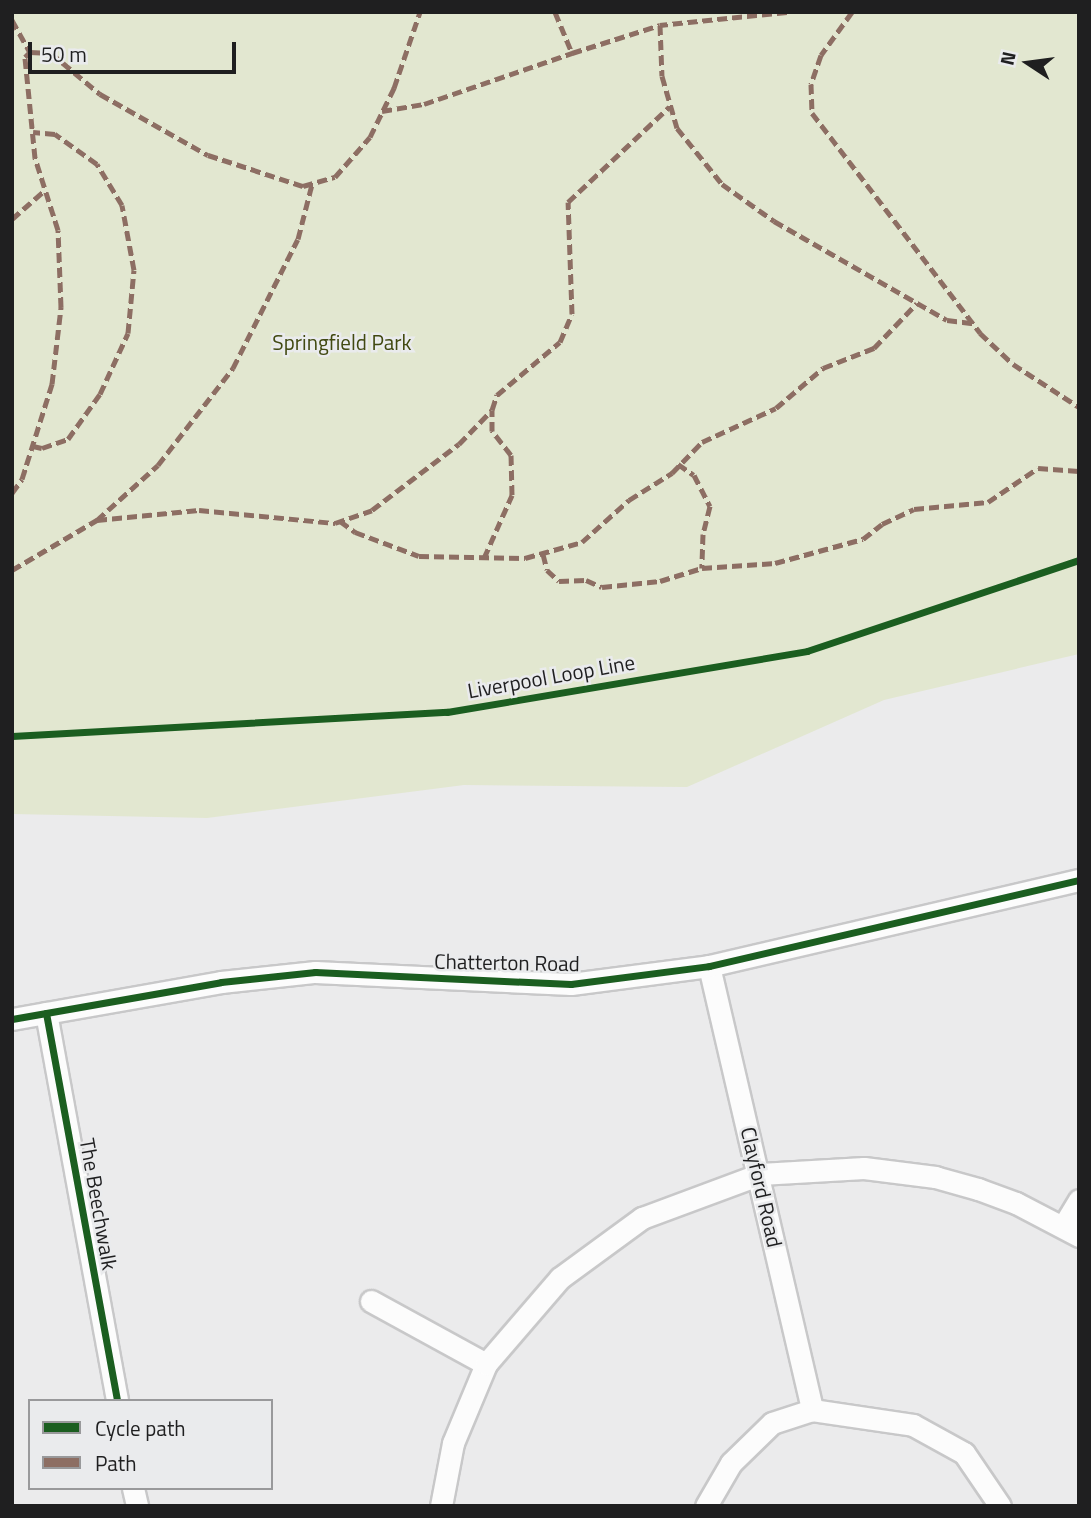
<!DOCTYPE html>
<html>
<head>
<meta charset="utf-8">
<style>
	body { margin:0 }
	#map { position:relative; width:1091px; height:1518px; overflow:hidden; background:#ebebec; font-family:"Titillium Web",sans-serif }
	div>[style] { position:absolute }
	.green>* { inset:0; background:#e2e7d0 }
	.roads { filter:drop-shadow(2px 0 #c8c8c9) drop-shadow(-2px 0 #c8c8c9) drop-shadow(0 2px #c8c8c9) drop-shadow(0 -2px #c8c8c9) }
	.street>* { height:21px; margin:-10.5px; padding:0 10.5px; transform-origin:10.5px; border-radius:10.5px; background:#fcfcfc }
	.quiet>* { height:5px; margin-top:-2.5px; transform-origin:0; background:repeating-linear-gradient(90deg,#8d6e63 0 10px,transparent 0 15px) }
	.cycleway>* { height:7px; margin:-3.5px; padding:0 3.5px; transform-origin:3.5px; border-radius:3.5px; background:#1b5e20 }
	span { translate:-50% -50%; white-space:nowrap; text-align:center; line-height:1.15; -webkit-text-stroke:5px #eaebed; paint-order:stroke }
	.park-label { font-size:21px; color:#414911 }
	.street-label { font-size:21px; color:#1f1f20 }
	.frame { position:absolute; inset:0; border:14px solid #1f1f20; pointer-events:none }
	.legend { position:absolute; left:28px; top:1399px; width:245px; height:91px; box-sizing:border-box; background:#eaebed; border:2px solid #99999b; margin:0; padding:9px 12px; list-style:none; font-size:21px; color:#1f1f20 }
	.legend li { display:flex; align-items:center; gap:14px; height:35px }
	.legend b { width:35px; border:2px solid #99999b }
	.north { position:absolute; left:993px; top:28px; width:70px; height:70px; -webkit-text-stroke:5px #eaebed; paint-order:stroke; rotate:283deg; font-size:19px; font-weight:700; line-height:28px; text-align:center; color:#1f1f20 }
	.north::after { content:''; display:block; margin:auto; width:24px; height:32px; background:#1f1f20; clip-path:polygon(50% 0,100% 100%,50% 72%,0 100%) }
	.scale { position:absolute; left:28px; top:42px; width:208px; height:32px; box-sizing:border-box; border:4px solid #1f1f20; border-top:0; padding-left:9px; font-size:21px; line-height:24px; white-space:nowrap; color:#1f1f20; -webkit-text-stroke:5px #eaebed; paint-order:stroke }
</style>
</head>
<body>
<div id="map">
	<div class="green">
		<i style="clip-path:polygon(12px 12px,1079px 12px,1079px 654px,884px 700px,687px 787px,464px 785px,207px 818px,12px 814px)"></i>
	</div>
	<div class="roads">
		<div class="street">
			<i style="left:709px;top:966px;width:456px;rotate:76.9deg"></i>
			<i style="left:46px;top:1013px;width:394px;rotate:79.6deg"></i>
			<i style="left:12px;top:1019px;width:212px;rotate:-10deg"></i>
			<i style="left:221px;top:982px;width:95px;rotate:-6.1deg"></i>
			<i style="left:315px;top:972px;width:256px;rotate:2.7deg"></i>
			<i style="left:571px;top:984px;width:139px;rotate:-7.4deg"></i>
			<i style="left:709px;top:966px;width:380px;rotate:-13.1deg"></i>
			<i style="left:1064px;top:1225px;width:29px;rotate:-59deg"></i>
			<i style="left:371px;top:1301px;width:131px;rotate:28.7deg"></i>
			<i style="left:133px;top:1488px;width:18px;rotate:77deg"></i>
			<i style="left:441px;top:1506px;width:64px;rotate:-79.2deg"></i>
			<i style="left:453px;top:1443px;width:86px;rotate:-67.3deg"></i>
			<i style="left:486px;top:1364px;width:113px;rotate:-49.3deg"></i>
			<i style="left:560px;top:1278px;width:102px;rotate:-36.2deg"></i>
			<i style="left:642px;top:1218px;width:126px;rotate:-20.4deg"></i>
			<i style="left:760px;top:1174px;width:104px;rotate:-3.3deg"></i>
			<i style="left:864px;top:1168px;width:72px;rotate:7.2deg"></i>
			<i style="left:935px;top:1177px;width:45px;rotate:15.6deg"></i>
			<i style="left:978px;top:1189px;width:40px;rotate:20.2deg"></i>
			<i style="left:1016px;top:1203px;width:71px;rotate:27.6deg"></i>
			<i style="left:706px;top:1506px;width:50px;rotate:-59.8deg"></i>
			<i style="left:731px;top:1463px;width:57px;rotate:-44.3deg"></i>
			<i style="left:772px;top:1423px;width:42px;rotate:-18deg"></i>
			<i style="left:812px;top:1410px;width:102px;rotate:8.4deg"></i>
			<i style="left:913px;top:1425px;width:58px;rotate:28.8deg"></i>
			<i style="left:964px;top:1453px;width:64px;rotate:55.8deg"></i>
		</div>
	</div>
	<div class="quiet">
		<i style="left:555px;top:12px;width:44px;rotate:67.5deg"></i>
		<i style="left:572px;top:53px;width:92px;rotate:-17.7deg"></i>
		<i style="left:787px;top:12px;width:128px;rotate:174.2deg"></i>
		<i style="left:660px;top:25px;width:51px;rotate:87.8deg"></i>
		<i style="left:662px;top:76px;width:54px;rotate:73.9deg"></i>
		<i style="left:677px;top:128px;width:72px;rotate:51.2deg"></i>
		<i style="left:722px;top:184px;width:64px;rotate:35.4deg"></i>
		<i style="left:774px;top:221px;width:199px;rotate:29.8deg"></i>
		<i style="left:947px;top:320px;width:26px;rotate:7deg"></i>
		<i style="left:852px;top:12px;width:53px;rotate:125.8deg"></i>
		<i style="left:821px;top:55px;width:31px;rotate:109deg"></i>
		<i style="left:811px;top:84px;width:29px;rotate:88deg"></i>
		<i style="left:812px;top:113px;width:277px;rotate:52.6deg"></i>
		<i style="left:980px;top:333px;width:45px;rotate:43.2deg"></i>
		<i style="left:1013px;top:364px;width:79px;rotate:33.1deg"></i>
		<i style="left:12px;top:20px;width:37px;rotate:61deg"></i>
		<i style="left:30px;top:52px;width:21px;rotate:3deg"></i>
		<i style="left:51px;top:53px;width:64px;rotate:39.9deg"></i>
		<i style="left:100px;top:94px;width:124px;rotate:29.5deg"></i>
		<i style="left:208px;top:155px;width:100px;rotate:18.1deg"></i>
		<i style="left:303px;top:186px;width:33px;rotate:-16deg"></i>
		<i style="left:335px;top:177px;width:53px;rotate:-48.8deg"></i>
		<i style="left:370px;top:137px;width:55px;rotate:-63.9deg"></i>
		<i style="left:394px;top:88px;width:80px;rotate:-71.1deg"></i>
		<i style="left:382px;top:111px;width:43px;rotate:-9.5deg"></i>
		<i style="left:424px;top:104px;width:157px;rotate:-19deg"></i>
		<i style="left:12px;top:219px;width:43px;rotate:-41.2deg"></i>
		<i style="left:33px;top:446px;width:9px;rotate:13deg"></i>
		<i style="left:42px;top:448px;width:28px;rotate:-19deg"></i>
		<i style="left:68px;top:439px;width:55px;rotate:-54.6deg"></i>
		<i style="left:100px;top:394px;width:67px;rotate:-65.3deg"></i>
		<i style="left:128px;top:333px;width:63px;rotate:-84.6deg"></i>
		<i style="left:134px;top:270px;width:66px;rotate:-100.5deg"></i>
		<i style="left:122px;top:205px;width:48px;rotate:-121.4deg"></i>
		<i style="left:97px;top:164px;width:52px;rotate:-144.5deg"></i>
		<i style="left:55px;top:134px;width:22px;rotate:-175deg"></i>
		<i style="left:678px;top:464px;width:19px;rotate:35deg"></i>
		<i style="left:694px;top:475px;width:35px;rotate:63deg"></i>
		<i style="left:710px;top:506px;width:29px;rotate:104deg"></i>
		<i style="left:703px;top:534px;width:34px;rotate:92deg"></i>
		<i style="left:12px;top:493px;width:17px;rotate:-54deg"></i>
		<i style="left:22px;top:479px;width:100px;rotate:-72.5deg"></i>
		<i style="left:52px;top:384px;width:78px;rotate:-83.3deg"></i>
		<i style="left:61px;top:307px;width:77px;rotate:-92.2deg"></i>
		<i style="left:58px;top:230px;width:76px;rotate:-107.7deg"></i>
		<i style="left:35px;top:158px;width:101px;rotate:-95.7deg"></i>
		<i style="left:25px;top:57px;width:7px;rotate:-45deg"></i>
		<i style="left:97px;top:520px;width:82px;rotate:-42deg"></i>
		<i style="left:158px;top:465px;width:123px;rotate:-52.3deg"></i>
		<i style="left:233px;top:368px;width:144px;rotate:-63.3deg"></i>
		<i style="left:298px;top:239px;width:57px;rotate:-75.7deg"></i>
		<i style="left:340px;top:521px;width:19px;rotate:36deg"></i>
		<i style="left:355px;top:532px;width:68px;rotate:20.6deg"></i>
		<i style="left:419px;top:556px;width:106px;rotate:1.1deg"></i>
		<i style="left:525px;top:558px;width:59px;rotate:-15.7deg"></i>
		<i style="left:582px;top:542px;width:63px;rotate:-41.8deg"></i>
		<i style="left:629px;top:500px;width:51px;rotate:-32.1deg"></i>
		<i style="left:672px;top:473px;width:43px;rotate:-45.9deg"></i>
		<i style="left:702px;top:442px;width:81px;rotate:-24.7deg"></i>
		<i style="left:776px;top:408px;width:62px;rotate:-40.4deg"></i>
		<i style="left:823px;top:368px;width:55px;rotate:-21.4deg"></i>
		<i style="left:874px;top:348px;width:62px;rotate:-46.3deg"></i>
		<i style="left:543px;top:554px;width:16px;rotate:76deg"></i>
		<i style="left:547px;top:570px;width:16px;rotate:43deg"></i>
		<i style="left:559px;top:581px;width:27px;rotate:-2deg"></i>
		<i style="left:586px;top:580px;width:17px;rotate:24deg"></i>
		<i style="left:602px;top:587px;width:58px;rotate:-5.9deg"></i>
		<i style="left:660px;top:581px;width:44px;rotate:-17.2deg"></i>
		<i style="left:702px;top:568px;width:73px;rotate:-3.9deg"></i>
		<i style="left:775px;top:563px;width:91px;rotate:-15.3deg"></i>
		<i style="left:863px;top:539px;width:24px;rotate:-38deg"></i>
		<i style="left:882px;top:524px;width:35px;rotate:-25deg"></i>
		<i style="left:914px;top:509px;width:74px;rotate:-5.4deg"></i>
		<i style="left:988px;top:502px;width:60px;rotate:-34.2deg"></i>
		<i style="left:1038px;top:468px;width:41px;rotate:4.2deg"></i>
		<i style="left:484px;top:558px;width:69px;rotate:-66deg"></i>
		<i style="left:512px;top:495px;width:40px;rotate:-91.4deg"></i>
		<i style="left:511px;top:455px;width:31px;rotate:-128deg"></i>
		<i style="left:492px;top:431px;width:21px;rotate:-90deg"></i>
		<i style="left:12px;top:570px;width:99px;rotate:-30.5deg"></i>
		<i style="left:97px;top:520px;width:102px;rotate:-5.6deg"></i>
		<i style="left:199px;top:510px;width:137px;rotate:5.5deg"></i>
		<i style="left:335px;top:523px;width:39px;rotate:-19deg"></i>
		<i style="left:372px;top:510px;width:109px;rotate:-37.2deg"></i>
		<i style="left:459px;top:444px;width:47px;rotate:-45.9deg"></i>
		<i style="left:492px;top:410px;width:16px;rotate:-72deg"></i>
		<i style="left:497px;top:395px;width:82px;rotate:-40.1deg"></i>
		<i style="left:560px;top:342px;width:30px;rotate:-67deg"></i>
		<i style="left:572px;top:314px;width:112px;rotate:-92deg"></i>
		<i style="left:568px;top:202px;width:139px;rotate:-43.2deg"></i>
	</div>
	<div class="cycleway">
		<i style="left:12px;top:736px;width:436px;rotate:-3.2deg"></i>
		<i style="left:447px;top:712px;width:365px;rotate:-9.6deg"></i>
		<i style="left:807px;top:651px;width:287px;rotate:-18.5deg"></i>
		<i style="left:46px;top:1013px;width:394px;rotate:79.6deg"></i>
		<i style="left:12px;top:1019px;width:212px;rotate:-10deg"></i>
		<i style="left:221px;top:982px;width:95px;rotate:-6.1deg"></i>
		<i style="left:315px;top:972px;width:256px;rotate:2.7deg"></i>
		<i style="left:571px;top:984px;width:139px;rotate:-7.4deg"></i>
		<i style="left:709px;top:966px;width:380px;rotate:-13.1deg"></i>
	</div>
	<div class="park-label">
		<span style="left:342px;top:342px">Springfield Park</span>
	</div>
	<div class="street-label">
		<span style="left:551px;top:676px;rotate:-10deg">Liverpool Loop Line</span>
		<span style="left:507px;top:962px;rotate:1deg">Chatterton Road</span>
		<span style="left:762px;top:1187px;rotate:77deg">Clayford Road</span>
		<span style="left:99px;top:1204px;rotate:80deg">The Beechwalk</span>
	</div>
	<div class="frame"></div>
	<ul class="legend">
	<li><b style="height:9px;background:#1b5e20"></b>Cycle path</li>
	<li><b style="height:9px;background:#8d6e63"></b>Path</li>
	</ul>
	<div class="north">N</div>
	<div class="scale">50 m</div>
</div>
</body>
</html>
